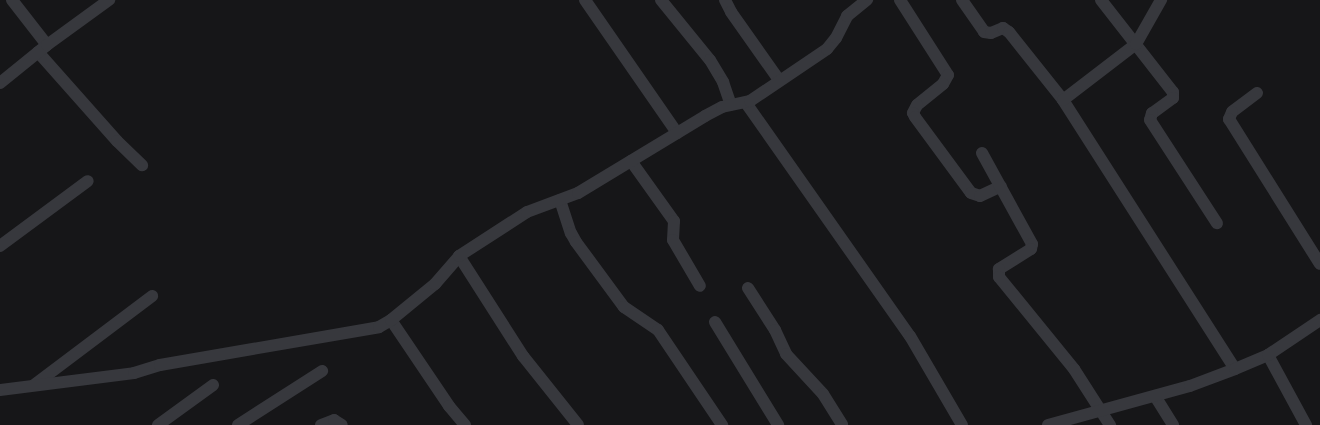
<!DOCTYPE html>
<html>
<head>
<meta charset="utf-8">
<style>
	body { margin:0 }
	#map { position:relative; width:1320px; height:425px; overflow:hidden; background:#161618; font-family:"DejaVu Sans",sans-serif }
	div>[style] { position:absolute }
	.minor>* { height:12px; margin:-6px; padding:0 6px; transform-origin:6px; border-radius:6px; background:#37383d }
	span { translate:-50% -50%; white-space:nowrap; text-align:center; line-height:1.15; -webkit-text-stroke:4px #111113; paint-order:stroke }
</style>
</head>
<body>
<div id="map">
	<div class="minor">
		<i style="left:12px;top:0;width:57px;rotate:52.1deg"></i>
		<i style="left:585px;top:0;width:162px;rotate:55.3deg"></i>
		<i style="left:661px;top:0;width:77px;rotate:50.8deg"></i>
		<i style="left:710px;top:60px;width:26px;rotate:59deg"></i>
		<i style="left:723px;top:82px;width:24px;rotate:71deg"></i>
		<i style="left:725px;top:0;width:13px;rotate:63deg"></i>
		<i style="left:731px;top:12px;width:83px;rotate:54.8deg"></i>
		<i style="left:900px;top:0;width:89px;rotate:57.4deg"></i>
		<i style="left:948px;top:75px;width:10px;rotate:119deg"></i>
		<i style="left:943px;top:84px;width:33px;rotate:141deg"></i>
		<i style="left:917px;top:105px;width:9px;rotate:117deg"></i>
		<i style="left:913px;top:113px;width:4px;rotate:63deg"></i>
		<i style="left:915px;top:117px;width:94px;rotate:53.6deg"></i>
		<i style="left:971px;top:193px;width:9px;rotate:18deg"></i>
		<i style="left:980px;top:196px;width:23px;rotate:-25deg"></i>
		<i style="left:962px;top:0;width:39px;rotate:55deg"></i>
		<i style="left:984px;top:32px;width:7px;rotate:8deg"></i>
		<i style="left:991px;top:33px;width:13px;rotate:-23deg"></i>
		<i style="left:1003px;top:28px;width:7px;rotate:34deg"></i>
		<i style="left:1009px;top:32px;width:87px;rotate:51.5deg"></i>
		<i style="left:1063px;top:100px;width:319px;rotate:57.4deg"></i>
		<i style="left:1101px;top:0;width:117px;rotate:52deg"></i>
		<i style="left:1173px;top:92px;width:6px;rotate:90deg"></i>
		<i style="left:1173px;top:98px;width:26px;rotate:144deg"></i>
		<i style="left:1152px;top:113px;width:7px;rotate:106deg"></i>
		<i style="left:1150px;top:120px;width:123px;rotate:57deg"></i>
		<i style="left:38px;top:52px;width:119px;rotate:48.4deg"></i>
		<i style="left:117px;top:141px;width:35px;rotate:44deg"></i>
		<i style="left:0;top:83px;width:60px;rotate:-39deg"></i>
		<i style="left:47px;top:45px;width:77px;rotate:-36deg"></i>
		<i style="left:1257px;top:93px;width:31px;rotate:143deg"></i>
		<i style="left:1232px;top:112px;width:8px;rotate:113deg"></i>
		<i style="left:1229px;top:119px;width:171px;rotate:57.9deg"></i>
		<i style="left:1063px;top:100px;width:92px;rotate:-37.5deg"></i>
		<i style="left:1136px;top:44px;width:51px;rotate:-60.4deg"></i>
		<i style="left:746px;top:103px;width:285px;rotate:54.9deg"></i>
		<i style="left:910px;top:336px;width:103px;rotate:59.7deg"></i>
		<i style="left:982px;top:153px;width:104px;rotate:61.2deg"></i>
		<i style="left:1032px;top:244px;width:5px;rotate:101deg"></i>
		<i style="left:1031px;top:249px;width:38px;rotate:148deg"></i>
		<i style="left:999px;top:269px;width:8px;rotate:90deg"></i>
		<i style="left:999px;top:277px;width:119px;rotate:50.8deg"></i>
		<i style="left:1074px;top:369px;width:67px;rotate:57.3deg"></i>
		<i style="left:631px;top:161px;width:74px;rotate:54.4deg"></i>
		<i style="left:674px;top:221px;width:19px;rotate:93deg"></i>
		<i style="left:673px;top:240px;width:53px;rotate:59.6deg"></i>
		<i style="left:560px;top:200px;width:35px;rotate:72deg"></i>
		<i style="left:571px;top:233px;width:10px;rotate:61deg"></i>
		<i style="left:576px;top:242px;width:81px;rotate:53.6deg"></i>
		<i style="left:624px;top:307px;width:41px;rotate:34.1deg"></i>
		<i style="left:658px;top:330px;width:115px;rotate:56deg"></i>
		<i style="left:0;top:246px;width:109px;rotate:-36.5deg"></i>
		<i style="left:459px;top:256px;width:119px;rotate:57.4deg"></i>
		<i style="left:523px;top:356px;width:88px;rotate:51.4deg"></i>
		<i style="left:748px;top:288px;width:50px;rotate:57.3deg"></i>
		<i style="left:775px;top:330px;width:26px;rotate:65deg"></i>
		<i style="left:786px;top:354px;width:54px;rotate:47.2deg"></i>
		<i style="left:823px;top:394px;width:36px;rotate:58deg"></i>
		<i style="left:391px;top:320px;width:104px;rotate:56deg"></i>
		<i style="left:449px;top:406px;width:25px;rotate:50deg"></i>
		<i style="left:715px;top:322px;width:121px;rotate:58.5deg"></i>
		<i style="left:1268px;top:355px;width:80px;rotate:61.5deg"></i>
		<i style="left:34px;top:385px;width:148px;rotate:-37deg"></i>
		<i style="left:0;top:390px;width:135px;rotate:-7.2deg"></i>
		<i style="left:134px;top:373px;width:27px;rotate:-17deg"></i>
		<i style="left:160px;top:365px;width:222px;rotate:-9.8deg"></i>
		<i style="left:379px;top:327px;width:14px;rotate:-30deg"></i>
		<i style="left:391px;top:320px;width:57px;rotate:-39.3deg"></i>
		<i style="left:435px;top:284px;width:37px;rotate:-49deg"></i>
		<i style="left:459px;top:256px;width:81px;rotate:-32.9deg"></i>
		<i style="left:527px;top:212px;width:54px;rotate:-20.4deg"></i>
		<i style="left:578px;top:193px;width:149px;rotate:-31.2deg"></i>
		<i style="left:705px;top:116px;width:19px;rotate:-28deg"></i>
		<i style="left:722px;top:107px;width:29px;rotate:-12deg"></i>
		<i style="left:750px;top:101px;width:93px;rotate:-34deg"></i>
		<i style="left:827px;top:49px;width:14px;rotate:-51deg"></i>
		<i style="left:836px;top:38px;width:25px;rotate:-63deg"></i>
		<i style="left:847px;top:16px;width:26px;rotate:-39deg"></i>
		<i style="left:1155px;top:396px;width:34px;rotate:58deg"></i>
		<i style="left:158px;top:425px;width:68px;rotate:-36deg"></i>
		<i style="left:238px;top:425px;width:100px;rotate:-32.7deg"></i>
		<i style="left:321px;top:425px;width:14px;rotate:-21deg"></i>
		<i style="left:334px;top:420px;width:9px;rotate:32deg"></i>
		<i style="left:1048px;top:425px;width:147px;rotate:-15.4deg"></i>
		<i style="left:1190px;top:386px;width:48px;rotate:-20.7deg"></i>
		<i style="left:1235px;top:369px;width:36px;rotate:-23deg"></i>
		<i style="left:1268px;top:355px;width:63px;rotate:-33.9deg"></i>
	</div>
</div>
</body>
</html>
